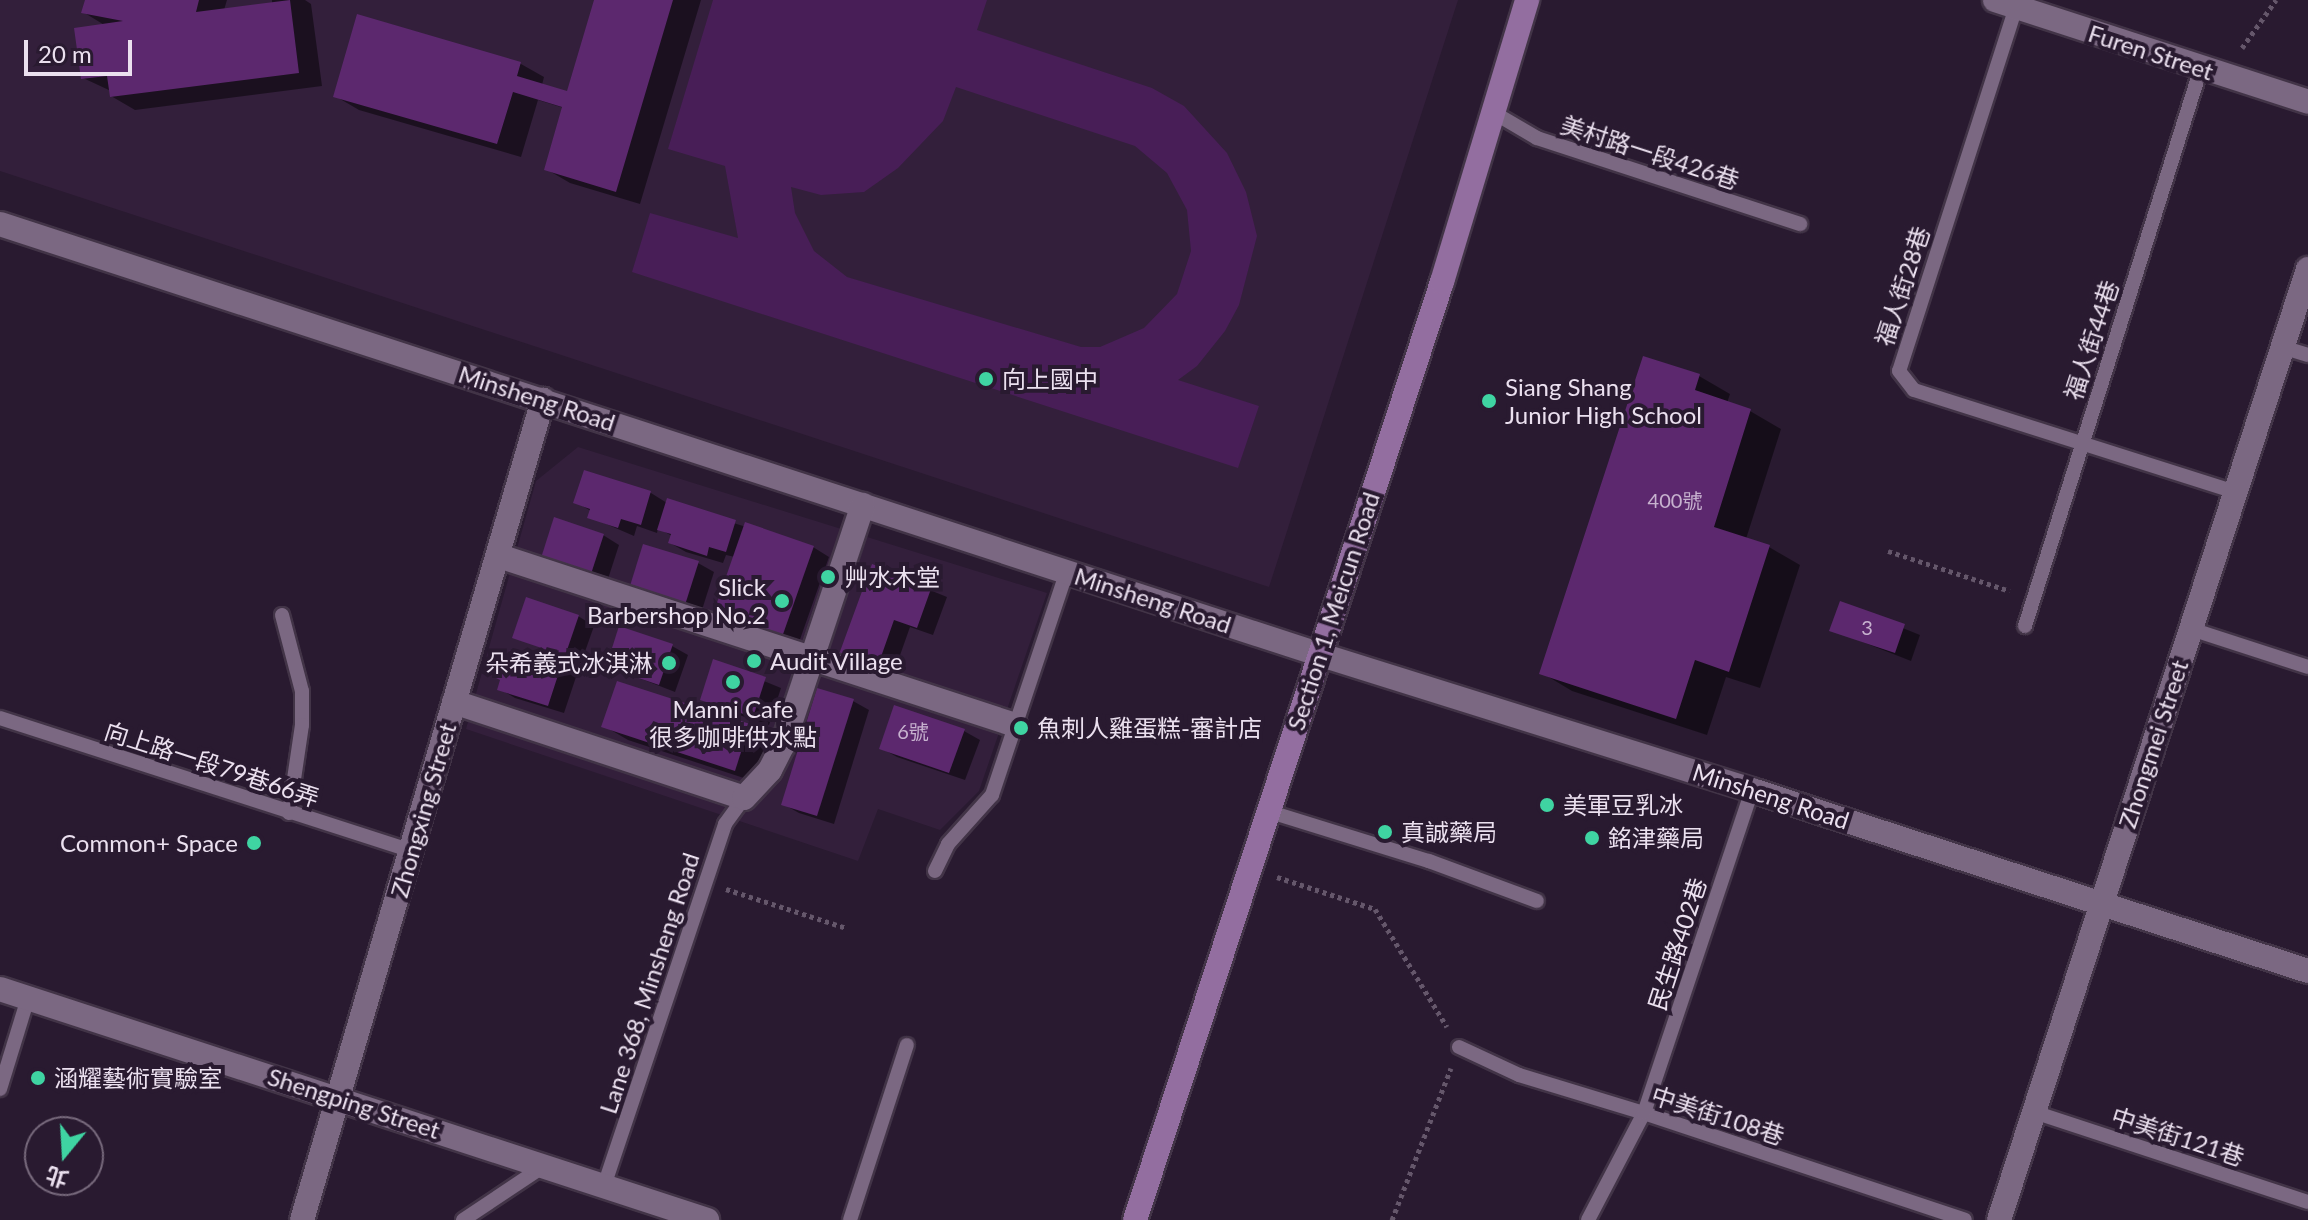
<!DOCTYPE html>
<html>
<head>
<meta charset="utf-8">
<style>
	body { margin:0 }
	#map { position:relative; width:2308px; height:1220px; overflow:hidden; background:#291a30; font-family:Lato,"Noto Sans TC",sans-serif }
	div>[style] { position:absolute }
	.built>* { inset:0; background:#331f3b }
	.green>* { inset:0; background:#481e57 }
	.shadow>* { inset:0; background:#0007 }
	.building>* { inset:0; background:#5c286e }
	.path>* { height:5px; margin-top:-2.5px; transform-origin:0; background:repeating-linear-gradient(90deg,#65576b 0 4px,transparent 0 8px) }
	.roads { filter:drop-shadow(2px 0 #423447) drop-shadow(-2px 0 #423447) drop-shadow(0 2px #423447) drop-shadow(0 -2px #423447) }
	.lane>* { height:14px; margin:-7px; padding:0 7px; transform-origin:7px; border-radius:7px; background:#7b6882 }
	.street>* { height:24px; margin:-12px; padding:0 12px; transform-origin:12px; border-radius:12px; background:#7b6882 }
	.secondary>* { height:24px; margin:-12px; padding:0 12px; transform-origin:12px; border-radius:12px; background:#936ea0 }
	.dots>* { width:22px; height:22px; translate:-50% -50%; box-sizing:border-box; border:4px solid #291a30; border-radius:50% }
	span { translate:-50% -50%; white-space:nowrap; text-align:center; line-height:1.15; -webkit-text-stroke:8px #291a30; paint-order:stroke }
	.number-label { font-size:20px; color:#c7b2cf }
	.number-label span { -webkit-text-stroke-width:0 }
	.street-label { font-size:24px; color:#ebe0ef }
	.poi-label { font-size:24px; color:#ebe0ef }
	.left { translate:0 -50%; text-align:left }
	.right { translate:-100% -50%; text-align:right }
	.north { position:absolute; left:24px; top:1116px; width:80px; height:80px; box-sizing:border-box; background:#291a30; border:2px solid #77697c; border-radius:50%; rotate:198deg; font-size:22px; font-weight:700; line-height:32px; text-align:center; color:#ebe0ef }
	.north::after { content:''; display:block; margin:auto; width:28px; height:36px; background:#3fd4a2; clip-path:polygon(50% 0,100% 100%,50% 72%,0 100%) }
	.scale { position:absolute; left:24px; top:40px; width:108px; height:36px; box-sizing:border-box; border:4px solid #ebe0ef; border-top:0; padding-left:10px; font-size:24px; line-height:28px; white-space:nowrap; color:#ebe0ef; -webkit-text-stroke:6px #291a30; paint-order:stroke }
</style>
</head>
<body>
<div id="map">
	<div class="built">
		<i style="clip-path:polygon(0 0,1458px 0,1269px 587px,0 171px)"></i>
		<i style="clip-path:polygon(578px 447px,1047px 593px,979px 791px,940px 830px,878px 809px,858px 861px,466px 729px,536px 481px)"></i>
	</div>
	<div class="green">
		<i style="clip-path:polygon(evenodd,713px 0,987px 0,977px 30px,1152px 88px,1184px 106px,1227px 153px,1246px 192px,1257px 236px,1239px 305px,1225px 331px,1197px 366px,1178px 380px,1259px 406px,1238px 468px,632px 272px,650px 213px,738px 238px,725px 166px,668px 149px,713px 0,956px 87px,1135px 146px,1167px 173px,1187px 210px,1191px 251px,1177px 294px,1144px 328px,1100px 347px,1081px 347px,847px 277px,814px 251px,795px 213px,791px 187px,821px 195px,864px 192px,898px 168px,943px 121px,956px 87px)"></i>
	</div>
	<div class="shadow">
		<i style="clip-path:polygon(87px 0,227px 0,224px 10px,272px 4px,272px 0,305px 0,311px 4px,322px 86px,135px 110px,111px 96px,111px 91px,83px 78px,106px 26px,83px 12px)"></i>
		<i style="clip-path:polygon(596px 0,701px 0,640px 204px,570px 183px,546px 169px,564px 108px,538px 100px,521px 157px,359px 110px,335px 96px,358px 16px,521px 64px,544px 77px,542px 85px,568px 94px)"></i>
		<i style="clip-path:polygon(1699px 376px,1730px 394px,1727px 403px,1750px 411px,1781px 429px,1746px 539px,1769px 547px,1800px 565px,1760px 688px,1726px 677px,1707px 735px,1572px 691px,1542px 673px)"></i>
		<i style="clip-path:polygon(585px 473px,651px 493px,667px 503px,813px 547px,829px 557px,797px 648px,731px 625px,735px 557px,726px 555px,723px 563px,686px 552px,670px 543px,672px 536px,658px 528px,657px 533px,637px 526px,634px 536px,590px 517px,591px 511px,576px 502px)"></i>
		<i style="clip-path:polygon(603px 535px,619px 545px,607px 582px,559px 566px)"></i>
		<i style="clip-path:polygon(698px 563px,714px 572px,701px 613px,647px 597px)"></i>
		<i style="clip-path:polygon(873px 567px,947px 597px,933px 635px,910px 627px,892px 678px,841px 656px)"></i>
		<i style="clip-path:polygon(1841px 603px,1920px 635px,1911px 661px,1832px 630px)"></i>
		<i style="clip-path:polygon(578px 616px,594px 626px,581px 663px,514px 637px)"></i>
		<i style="clip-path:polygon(672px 646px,688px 655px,675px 692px,608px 666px)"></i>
		<i style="clip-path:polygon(508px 661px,560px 668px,576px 677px,564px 713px,515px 698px,500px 689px)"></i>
		<i style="clip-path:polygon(714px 661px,781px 688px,769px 725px,718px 708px,702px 699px)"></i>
		<i style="clip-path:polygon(853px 701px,869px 710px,834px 824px,799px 813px,783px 804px)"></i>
		<i style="clip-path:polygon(604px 726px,749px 726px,773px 740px,759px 783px,628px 740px)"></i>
		<i style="clip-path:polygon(964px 731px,980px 740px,965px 780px,897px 757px,881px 748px)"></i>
	</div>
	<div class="building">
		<i style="clip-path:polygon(85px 0,199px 0,196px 12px,290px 0,299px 73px,110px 97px,107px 76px,81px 79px,74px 28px,123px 21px,81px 13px)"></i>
		<i style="clip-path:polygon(594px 0,673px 0,616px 192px,544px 170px,562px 107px,513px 92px,497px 144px,333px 97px,357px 14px,521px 62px,517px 76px,567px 91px)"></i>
		<i style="clip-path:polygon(1643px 356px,1700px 374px,1695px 390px,1751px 409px,1714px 527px,1770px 545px,1729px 672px,1695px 660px,1676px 719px,1539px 674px)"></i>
		<i style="clip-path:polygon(584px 470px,651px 491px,641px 525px,621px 519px,618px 528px,587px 518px,590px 509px,573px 503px)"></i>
		<i style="clip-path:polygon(667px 498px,736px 520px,726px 552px,709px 547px,707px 556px,668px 543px,671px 534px,657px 530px)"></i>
		<i style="clip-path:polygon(554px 517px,604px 534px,591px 574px,541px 558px)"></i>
		<i style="clip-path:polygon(745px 522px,814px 546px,781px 640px,712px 617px)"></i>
		<i style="clip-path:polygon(643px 544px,699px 561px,685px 605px,629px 589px)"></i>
		<i style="clip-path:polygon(872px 564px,932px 586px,917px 628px,894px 620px,876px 671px,838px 657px)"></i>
		<i style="clip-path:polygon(526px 597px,579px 615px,565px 656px,512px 638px)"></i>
		<i style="clip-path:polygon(1840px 601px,1905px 624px,1895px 653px,1829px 631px)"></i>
		<i style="clip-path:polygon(619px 626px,673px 644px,659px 685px,606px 667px)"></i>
		<i style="clip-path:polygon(510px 650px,561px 666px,548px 706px,497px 690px,500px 680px,496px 678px,502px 657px,507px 659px)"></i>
		<i style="clip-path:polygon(713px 659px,766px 677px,753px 717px,700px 700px)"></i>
		<i style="clip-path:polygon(617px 681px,750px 724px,735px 771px,601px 727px)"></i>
		<i style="clip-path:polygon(817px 688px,854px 699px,817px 816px,781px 805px)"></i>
		<i style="clip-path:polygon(894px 705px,965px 729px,949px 773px,879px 749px)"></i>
	</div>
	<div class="path">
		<i style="left:2242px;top:48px;width:59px;rotate:-54.7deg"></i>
		<i style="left:1888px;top:551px;width:128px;rotate:18.2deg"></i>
		<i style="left:1277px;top:877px;width:103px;rotate:18.1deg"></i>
		<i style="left:1375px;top:909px;width:138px;rotate:58.6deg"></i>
		<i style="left:726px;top:889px;width:127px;rotate:17.9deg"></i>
		<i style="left:1392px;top:1220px;width:163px;rotate:-68.8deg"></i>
	</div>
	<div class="roads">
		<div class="lane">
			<i style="left:2016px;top:7px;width:382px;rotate:107.8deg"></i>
			<i style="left:1899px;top:371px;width:24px;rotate:52deg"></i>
			<i style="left:1914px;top:390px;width:338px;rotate:17.6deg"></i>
			<i style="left:1491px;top:111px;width:53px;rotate:30.4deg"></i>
			<i style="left:1537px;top:138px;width:277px;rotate:18.1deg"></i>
			<i style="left:2282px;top:347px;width:27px;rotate:17deg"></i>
			<i style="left:282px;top:615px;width:79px;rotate:75.3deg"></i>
			<i style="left:302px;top:691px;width:34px;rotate:90deg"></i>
			<i style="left:302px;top:725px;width:89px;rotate:98.4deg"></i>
			<i style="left:2025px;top:626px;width:585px;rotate:-72.49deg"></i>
			<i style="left:2191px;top:629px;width:123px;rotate:18deg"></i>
			<i style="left:0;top:718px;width:432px;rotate:17.9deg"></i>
			<i style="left:1267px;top:811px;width:170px;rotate:17.2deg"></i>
			<i style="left:1429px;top:861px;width:115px;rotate:20.3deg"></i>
			<i style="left:935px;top:871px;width:30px;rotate:-64deg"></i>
			<i style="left:948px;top:844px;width:66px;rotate:-48.1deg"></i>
			<i style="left:992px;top:795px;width:236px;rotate:-71.5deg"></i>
			<i style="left:1459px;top:1047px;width:66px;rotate:25deg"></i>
			<i style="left:1519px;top:1075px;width:131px;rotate:16.9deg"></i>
			<i style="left:1644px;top:1113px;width:338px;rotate:18.4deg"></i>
			<i style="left:0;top:1089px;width:95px;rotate:-72.9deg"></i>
			<i style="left:2034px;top:1112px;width:288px;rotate:18.2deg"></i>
			<i style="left:604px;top:1186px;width:382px;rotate:-71.5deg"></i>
			<i style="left:725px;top:824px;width:32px;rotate:-54deg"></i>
			<i style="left:463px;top:1220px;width:97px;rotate:-33.7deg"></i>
			<i style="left:850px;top:1220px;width:184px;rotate:-72deg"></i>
			<i style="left:1588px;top:1220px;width:121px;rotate:-62.4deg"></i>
			<i style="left:1644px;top:1113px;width:341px;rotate:-71.5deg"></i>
		</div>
		<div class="street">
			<i style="left:1995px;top:0;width:329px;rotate:18deg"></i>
			<i style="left:0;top:224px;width:1386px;rotate:18.07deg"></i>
			<i style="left:1318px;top:654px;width:455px;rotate:17.4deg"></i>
			<i style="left:1752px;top:790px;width:585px;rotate:18.03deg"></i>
			<i style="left:499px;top:556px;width:543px;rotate:18.13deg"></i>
			<i style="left:454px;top:702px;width:305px;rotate:18.3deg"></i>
			<i style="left:744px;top:798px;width:38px;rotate:-47deg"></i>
			<i style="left:770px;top:770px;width:28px;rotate:-63deg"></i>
			<i style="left:783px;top:745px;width:253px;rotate:-71.6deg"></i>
			<i style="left:0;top:989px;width:744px;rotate:18.09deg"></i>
			<i style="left:302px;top:1220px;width:855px;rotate:-73.62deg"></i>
			<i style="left:1999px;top:1220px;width:1000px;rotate:-72deg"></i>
		</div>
		<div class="secondary">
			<i style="left:1135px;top:1220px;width:987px;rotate:-71.88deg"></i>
			<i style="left:1442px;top:282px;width:295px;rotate:-73.2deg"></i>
		</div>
	</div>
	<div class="dots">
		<i style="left:986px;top:379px;background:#3fd4a2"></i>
		<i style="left:1489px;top:401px;background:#3fd4a2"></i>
		<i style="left:828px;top:577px;background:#3fd4a2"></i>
		<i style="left:782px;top:601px;background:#3fd4a2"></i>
		<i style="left:754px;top:661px;background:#3fd4a2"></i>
		<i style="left:669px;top:663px;background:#3fd4a2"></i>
		<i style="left:733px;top:682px;background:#3fd4a2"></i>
		<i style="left:1021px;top:728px;background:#3fd4a2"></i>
		<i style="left:1547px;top:805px;background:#3fd4a2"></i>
		<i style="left:1385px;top:832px;background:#3fd4a2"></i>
		<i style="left:1592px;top:838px;background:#3fd4a2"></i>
		<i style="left:254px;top:843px;background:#3fd4a2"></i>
		<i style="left:38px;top:1078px;background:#3fd4a2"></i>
	</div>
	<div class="number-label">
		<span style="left:1675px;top:500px">400號</span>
		<span style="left:1867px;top:627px">3</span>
		<span style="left:913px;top:731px">6號</span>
	</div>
	<div class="street-label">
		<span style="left:2151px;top:52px;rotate:18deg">Furen Street</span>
		<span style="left:1650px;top:152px;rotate:18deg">美村路一段426巷</span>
		<span style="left:1902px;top:286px;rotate:-72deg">福人街28巷</span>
		<span style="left:2091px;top:340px;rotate:-72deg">福人街44巷</span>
		<span style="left:537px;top:398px;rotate:18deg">Minsheng Road</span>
		<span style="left:1153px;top:600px;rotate:18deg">Minsheng Road</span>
		<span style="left:1333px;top:611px;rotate:-72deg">Section 1, Meicun Road</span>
		<span style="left:2153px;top:744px;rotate:-72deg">Zhongmei Street</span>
		<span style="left:212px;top:764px;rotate:18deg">向上路一段79巷66弄</span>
		<span style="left:1771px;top:796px;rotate:18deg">Minsheng Road</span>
		<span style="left:423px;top:810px;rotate:-74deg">Zhongxing Street</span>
		<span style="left:1677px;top:944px;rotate:-72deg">民生路402巷</span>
		<span style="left:649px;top:983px;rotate:-72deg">Lane 368, Minsheng Road</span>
		<span style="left:354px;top:1103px;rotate:18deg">Shengping Street</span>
		<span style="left:1718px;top:1115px;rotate:18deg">中美街108巷</span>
		<span style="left:2178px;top:1136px;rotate:18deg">中美街121巷</span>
	</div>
	<div class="poi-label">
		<span class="left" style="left:1002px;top:379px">向上國中</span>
		<span class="left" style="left:1505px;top:401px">Siang Shang<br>Junior High School</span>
		<span class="left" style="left:844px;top:577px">艸水木堂</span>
		<span class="right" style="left:766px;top:601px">Slick<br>Barbershop No.2</span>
		<span class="left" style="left:770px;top:661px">Audit Village</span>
		<span class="right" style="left:653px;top:663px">朵希義式冰淇淋</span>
		<span style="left:733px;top:723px">Manni Cafe<br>很多咖啡供水點</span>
		<span class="left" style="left:1037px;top:728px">魚刺人雞蛋糕-審計店</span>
		<span class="left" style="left:1563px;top:805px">美軍豆乳冰</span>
		<span class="left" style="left:1401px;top:832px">真誠藥局</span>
		<span class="left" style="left:1608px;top:838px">銘津藥局</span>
		<span class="right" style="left:238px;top:843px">Common+ Space</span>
		<span class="left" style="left:54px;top:1078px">涵耀藝術實驗室</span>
	</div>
	<div class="north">北</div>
	<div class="scale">20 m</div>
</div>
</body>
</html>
